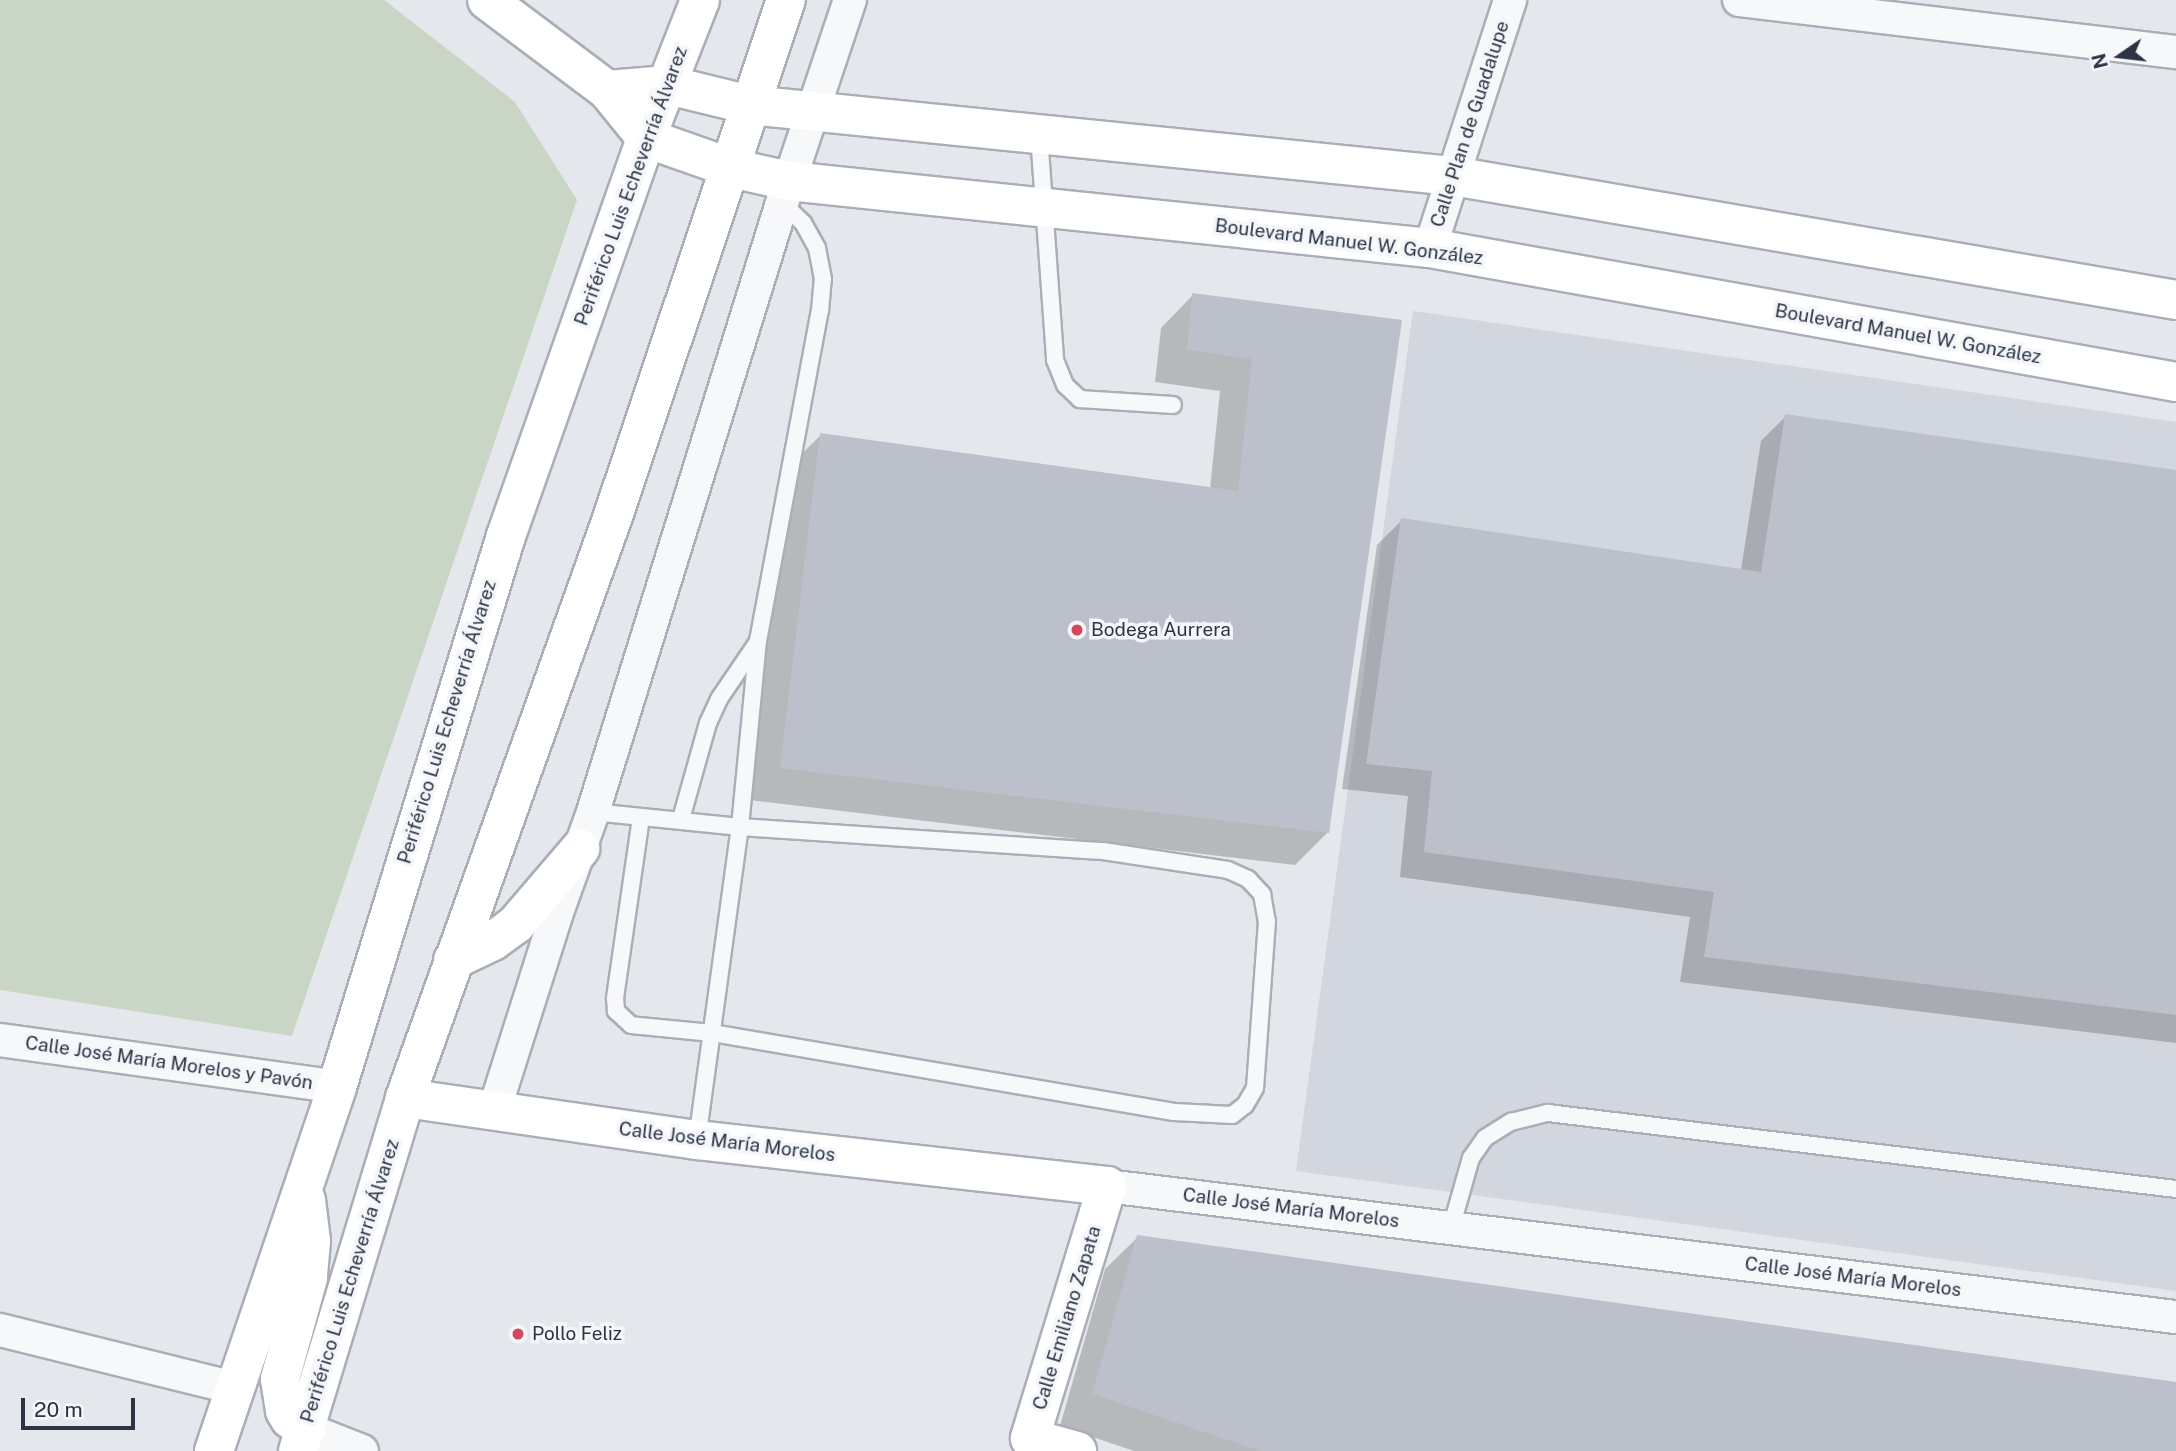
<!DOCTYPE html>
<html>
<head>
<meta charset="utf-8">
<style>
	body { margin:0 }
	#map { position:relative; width:2176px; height:1451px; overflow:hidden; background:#e4e7ec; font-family:"Public Sans",sans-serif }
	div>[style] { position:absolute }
	.built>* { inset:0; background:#d2d6de }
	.green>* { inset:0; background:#c9d6c5 }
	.shadow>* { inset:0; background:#0003 }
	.building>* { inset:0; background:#bbc0ca }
	.roads { filter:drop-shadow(2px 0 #a9aeb7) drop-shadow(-2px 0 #a9aeb7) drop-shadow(0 2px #a9aeb7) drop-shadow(0 -2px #a9aeb7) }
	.lane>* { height:16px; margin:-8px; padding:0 8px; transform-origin:8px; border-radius:8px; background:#f7f8fa }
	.street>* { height:32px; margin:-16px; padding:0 16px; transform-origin:16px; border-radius:16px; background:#f7f8fa }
	.secondary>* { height:38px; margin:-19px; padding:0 19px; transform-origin:19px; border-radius:19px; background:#fff }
	.primary>* { height:38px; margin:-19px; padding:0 19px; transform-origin:19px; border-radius:19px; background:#fff }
	.dots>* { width:19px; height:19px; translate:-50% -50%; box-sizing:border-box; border:4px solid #f4f6f9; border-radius:50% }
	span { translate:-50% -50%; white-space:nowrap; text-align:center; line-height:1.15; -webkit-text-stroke:7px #f4f6f9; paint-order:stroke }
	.street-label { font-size:19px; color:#2b3445 }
	.poi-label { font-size:19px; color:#2b3445 }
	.left { translate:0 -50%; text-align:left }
	.north { position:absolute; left:2085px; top:21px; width:70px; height:70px; -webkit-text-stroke:5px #f4f6f9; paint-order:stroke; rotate:256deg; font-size:19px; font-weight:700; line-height:28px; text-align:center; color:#2b3445 }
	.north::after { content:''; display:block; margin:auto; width:24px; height:32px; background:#2b3445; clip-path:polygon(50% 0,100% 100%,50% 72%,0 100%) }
	.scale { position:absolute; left:21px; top:1398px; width:114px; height:32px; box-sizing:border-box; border:4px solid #2b3445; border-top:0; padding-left:9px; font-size:21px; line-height:24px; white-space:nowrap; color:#2b3445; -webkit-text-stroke:5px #f4f6f9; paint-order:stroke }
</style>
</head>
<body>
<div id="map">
	<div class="built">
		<i style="clip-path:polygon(1413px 311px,2176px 422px,2176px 1291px,1296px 1171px)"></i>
	</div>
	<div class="green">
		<i style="clip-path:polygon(0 0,384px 0,515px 102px,577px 200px,292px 1036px,0 990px)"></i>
	</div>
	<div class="shadow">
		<i style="clip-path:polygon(1193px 295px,1400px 322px,1328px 832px,1295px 865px,749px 800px,788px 467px,821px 435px,1210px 489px,1220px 391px,1155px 382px,1161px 328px)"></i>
		<i style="clip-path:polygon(1786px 416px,2176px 472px,2176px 1043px,1680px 982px,1690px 917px,1400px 877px,1408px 796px,1342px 789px,1377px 545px,1402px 520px,1741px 570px,1761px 441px)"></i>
		<i style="clip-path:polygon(1138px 1237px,2176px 1384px,2176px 1451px,1134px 1451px,1060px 1426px,1105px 1269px)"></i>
	</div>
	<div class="building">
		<i style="clip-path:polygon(1192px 293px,1402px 320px,1329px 833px,780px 768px,820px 433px,1238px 491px,1252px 359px,1187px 350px)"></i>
		<i style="clip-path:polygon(1785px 414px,2176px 470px,2176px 1015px,1704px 957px,1714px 892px,1424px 852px,1432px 771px,1366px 764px,1401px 518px,1761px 572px)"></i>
		<i style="clip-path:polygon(1137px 1235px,2176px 1382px,2176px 1451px,1261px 1451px,1092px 1394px)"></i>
	</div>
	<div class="roads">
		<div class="lane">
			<i style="left:1039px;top:135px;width:226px;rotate:85.9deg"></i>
			<i style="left:1055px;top:360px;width:27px;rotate:68deg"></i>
			<i style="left:1065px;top:385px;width:21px;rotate:43deg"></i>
			<i style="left:1080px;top:399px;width:93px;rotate:3.7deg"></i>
			<i style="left:593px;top:812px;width:148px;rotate:5.8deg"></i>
			<i style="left:740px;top:827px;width:364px;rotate:3.8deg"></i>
			<i style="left:1103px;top:851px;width:126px;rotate:8.6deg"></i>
			<i style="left:1228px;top:870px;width:22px;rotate:24deg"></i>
			<i style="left:1248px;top:879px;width:21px;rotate:47deg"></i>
			<i style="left:1262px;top:894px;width:27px;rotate:80deg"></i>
			<i style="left:1267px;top:921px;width:167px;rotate:94.1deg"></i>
			<i style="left:1255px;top:1088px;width:20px;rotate:120deg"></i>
			<i style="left:1245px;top:1105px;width:16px;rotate:142deg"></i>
			<i style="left:1232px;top:1115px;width:58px;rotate:-177deg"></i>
			<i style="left:1174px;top:1112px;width:469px;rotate:-170.3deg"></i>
			<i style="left:712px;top:1033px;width:81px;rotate:-174.4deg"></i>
			<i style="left:631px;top:1025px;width:21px;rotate:-137deg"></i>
			<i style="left:616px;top:1011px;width:13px;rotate:-94deg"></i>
			<i style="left:615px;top:998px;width:182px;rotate:-81.8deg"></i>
			<i style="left:681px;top:819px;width:100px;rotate:-74.3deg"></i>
			<i style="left:708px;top:723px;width:26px;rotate:-65deg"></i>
			<i style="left:719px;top:699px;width:68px;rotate:-55.8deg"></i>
			<i style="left:697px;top:1140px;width:316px;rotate:-82.2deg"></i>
			<i style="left:740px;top:827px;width:187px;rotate:-84.5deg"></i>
			<i style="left:758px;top:641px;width:336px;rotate:-79.4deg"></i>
			<i style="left:820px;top:311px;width:32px;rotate:-85deg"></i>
			<i style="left:823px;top:279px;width:32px;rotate:-101deg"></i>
			<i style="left:817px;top:248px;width:29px;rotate:-119deg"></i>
			<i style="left:803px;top:223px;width:29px;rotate:-136deg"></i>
			<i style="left:1451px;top:1228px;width:73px;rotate:-74.1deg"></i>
			<i style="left:1471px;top:1158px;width:24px;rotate:-55deg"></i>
			<i style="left:1485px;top:1138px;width:31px;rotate:-32deg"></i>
			<i style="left:1511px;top:1122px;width:38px;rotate:-14deg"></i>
			<i style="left:1548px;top:1113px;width:633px;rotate:6.9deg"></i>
		</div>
		<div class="street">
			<i style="left:1739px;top:0;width:440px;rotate:6.8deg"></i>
			<i style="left:1430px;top:248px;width:261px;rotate:-72.1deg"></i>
			<i style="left:0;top:1040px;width:340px;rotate:7.9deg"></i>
			<i style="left:494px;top:1111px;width:206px;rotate:-72.4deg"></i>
			<i style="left:556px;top:915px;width:109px;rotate:-70.2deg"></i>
			<i style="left:593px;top:812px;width:638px;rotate:-72.76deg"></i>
			<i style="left:782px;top:203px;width:214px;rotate:-71.5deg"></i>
			<i style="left:1107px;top:1186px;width:1077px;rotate:6.99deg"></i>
			<i style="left:0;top:1330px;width:241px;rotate:13.9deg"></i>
			<i style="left:306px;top:1429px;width:60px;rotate:21.4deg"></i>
		</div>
		<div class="secondary">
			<i style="left:487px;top:0;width:150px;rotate:36.9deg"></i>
			<i style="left:607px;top:90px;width:62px;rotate:50.9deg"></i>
			<i style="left:646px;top:138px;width:90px;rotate:19.4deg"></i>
			<i style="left:731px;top:168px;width:59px;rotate:12.6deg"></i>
			<i style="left:789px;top:181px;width:644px;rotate:5.97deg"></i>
			<i style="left:1430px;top:248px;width:758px;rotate:10.18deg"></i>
			<i style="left:607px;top:90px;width:61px;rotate:-4.7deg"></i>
			<i style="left:668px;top:85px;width:84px;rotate:13.7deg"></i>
			<i style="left:750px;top:105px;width:707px;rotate:5.77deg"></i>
			<i style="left:1453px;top:176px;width:734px;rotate:9.73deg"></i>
			<i style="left:405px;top:1098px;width:295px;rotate:8.2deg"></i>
			<i style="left:697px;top:1140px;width:413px;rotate:6.4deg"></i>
			<i style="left:1107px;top:1186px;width:264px;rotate:107deg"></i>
			<i style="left:1030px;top:1438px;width:49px;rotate:15.5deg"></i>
		</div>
		<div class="primary">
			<i style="left:453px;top:960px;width:44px;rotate:-25.4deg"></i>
			<i style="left:493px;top:941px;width:29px;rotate:-36deg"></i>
			<i style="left:516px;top:924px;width:99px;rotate:-49.5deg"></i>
			<i style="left:306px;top:1200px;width:41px;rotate:83deg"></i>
			<i style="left:311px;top:1241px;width:37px;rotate:95deg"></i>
			<i style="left:308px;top:1278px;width:105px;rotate:105.5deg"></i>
			<i style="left:280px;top:1379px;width:32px;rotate:81deg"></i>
			<i style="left:285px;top:1411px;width:9px;rotate:58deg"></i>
			<i style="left:290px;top:1419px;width:19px;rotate:32deg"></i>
			<i style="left:214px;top:1451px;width:384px;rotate:-71.3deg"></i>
			<i style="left:337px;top:1087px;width:576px;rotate:-72.95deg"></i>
			<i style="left:506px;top:536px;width:422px;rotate:-70.6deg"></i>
			<i style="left:646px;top:138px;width:148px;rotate:-68.6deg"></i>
			<i style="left:298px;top:1451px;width:369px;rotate:-73.1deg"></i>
			<i style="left:405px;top:1098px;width:618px;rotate:-70.33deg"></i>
			<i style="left:613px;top:516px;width:544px;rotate:-71.47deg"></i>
		</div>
	</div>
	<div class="dots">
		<i style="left:1077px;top:630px;background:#d1495b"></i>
		<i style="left:518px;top:1334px;background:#d1495b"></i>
	</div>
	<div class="street-label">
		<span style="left:1470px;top:124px;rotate:-72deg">Calle Plan de Guadalupe</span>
		<span style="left:631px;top:186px;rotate:-70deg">Periférico Luis Echeverría Álvarez</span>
		<span style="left:1349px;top:242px;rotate:7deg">Boulevard Manuel W. González</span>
		<span style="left:1908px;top:334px;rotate:10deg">Boulevard Manuel W. González</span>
		<span style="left:447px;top:722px;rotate:-73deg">Periférico Luis Echeverría Álvarez</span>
		<span style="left:169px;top:1063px;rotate:8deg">Calle José María Morelos y Pavón</span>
		<span style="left:727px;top:1142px;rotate:7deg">Calle José María Morelos</span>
		<span style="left:1291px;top:1208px;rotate:7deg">Calle José María Morelos</span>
		<span style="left:1853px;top:1277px;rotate:7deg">Calle José María Morelos</span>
		<span style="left:350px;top:1281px;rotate:-73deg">Periférico Luis Echeverría Álvarez</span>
		<span style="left:1067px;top:1318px;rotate:-73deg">Calle Emiliano Zapata</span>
	</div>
	<div class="poi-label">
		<span class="left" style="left:1091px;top:630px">Bodega Aurrera</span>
		<span class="left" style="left:532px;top:1334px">Pollo Feliz</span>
	</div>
	<div class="north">N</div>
	<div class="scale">20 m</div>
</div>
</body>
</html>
